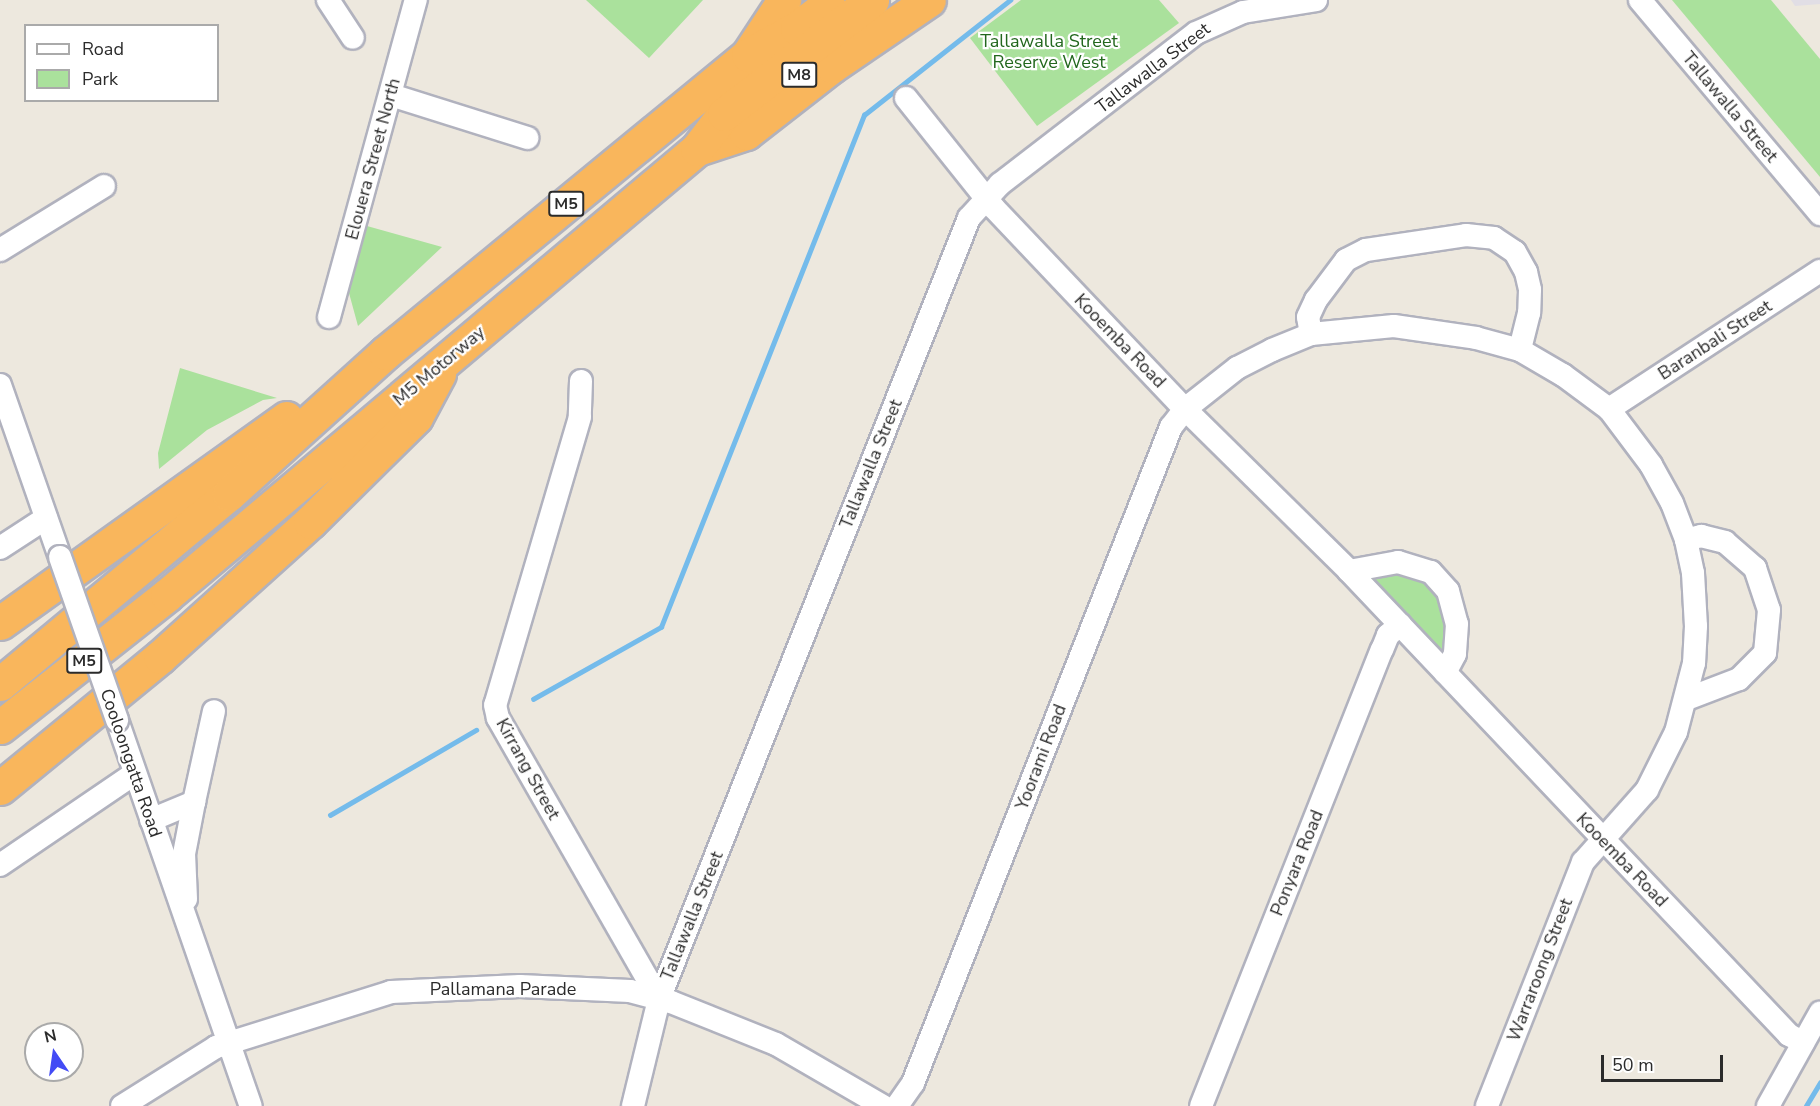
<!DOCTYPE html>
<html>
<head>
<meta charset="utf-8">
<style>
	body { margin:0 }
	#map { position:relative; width:1820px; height:1106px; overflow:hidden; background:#ede8de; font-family:"Nunito Sans",sans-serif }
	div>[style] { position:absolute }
	.industrial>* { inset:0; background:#e1dee5 }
	.green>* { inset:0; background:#aae19c }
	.stream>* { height:4.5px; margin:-2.25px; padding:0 2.25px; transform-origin:2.25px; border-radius:2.25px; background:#74bbeb }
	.roads { filter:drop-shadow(2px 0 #b1b2be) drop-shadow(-2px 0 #b1b2be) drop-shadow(0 2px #b1b2be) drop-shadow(0 -2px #b1b2be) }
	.minor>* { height:22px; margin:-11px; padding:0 11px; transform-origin:11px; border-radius:11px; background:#fff }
	.highway>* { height:33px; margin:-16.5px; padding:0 16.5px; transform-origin:16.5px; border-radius:16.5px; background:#f9b65c }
	.bridges { filter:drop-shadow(2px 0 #b1b2be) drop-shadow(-2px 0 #b1b2be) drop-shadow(0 2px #b1b2be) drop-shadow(0 -2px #b1b2be) }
	.minor-bridge>* { height:22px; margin:-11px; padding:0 11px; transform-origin:11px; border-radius:11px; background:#fff }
	span { translate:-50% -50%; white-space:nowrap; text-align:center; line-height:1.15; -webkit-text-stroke:4.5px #fff; paint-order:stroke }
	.shield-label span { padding:2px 4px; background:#fff; border:2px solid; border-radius:4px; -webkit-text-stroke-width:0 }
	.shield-label { font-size:16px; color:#2b2b2b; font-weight:700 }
	.park-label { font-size:18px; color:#22671d }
	.street-label { font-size:18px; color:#2b2b2b }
	.legend { position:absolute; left:24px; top:24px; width:195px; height:78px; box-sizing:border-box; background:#fff; border:2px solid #aaa; margin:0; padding:8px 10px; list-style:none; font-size:18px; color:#2b2b2b }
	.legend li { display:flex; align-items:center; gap:12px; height:30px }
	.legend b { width:30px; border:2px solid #aaa }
	.north { position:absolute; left:24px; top:1022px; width:60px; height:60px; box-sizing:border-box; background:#fff; border:2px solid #aaa; border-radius:50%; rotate:347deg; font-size:16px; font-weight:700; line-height:24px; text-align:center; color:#2b2b2b }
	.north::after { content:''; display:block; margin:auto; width:21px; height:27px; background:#434bf5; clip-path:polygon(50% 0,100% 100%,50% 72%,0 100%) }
	.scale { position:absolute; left:1601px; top:1055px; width:122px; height:27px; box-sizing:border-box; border:3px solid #2b2b2b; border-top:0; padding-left:8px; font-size:18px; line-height:21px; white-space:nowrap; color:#2b2b2b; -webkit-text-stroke:4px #fff; paint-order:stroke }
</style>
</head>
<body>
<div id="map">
	<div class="industrial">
		<i style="clip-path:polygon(1791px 0,1820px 0,1820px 4px,1795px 6px)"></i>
	</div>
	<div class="green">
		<i style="clip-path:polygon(586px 0,703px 0,649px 58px)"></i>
		<i style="clip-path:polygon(1021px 0,1159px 0,1179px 23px,1037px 126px,970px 38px)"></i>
		<i style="clip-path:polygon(1672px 0,1771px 0,1820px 59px,1820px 177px)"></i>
		<i style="clip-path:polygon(367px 226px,442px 247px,358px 326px,349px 293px)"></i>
		<i style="clip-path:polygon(180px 368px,277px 398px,263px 400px,207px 430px,159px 469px,158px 453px)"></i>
		<i style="clip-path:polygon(1382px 573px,1416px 573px,1438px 592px,1448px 639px,1440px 655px,1368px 580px)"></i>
	</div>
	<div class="stream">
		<i style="left:533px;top:699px;width:147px;rotate:-29.4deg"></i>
		<i style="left:661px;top:627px;width:551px;rotate:-68.37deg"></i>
		<i style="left:864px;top:115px;width:186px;rotate:-38.2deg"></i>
		<i style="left:330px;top:815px;width:169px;rotate:-30.2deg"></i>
		<i style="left:1806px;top:1106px;width:27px;rotate:-59deg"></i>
	</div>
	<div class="roads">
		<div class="minor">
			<i style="left:328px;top:0;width:45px;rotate:56.7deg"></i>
			<i style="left:1640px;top:0;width:280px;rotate:49.9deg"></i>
			<i style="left:391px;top:95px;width:143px;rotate:17.5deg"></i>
			<i style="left:906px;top:98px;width:139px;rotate:51.4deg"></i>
			<i style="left:993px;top:207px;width:279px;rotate:46.5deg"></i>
			<i style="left:1185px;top:409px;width:231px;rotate:44.6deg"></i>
			<i style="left:1349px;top:571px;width:639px;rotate:46.52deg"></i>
			<i style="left:1789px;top:1035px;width:16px;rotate:27deg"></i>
			<i style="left:0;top:250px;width:122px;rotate:-31.6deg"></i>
			<i style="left:329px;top:317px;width:329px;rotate:-74.7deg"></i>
			<i style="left:1311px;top:334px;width:17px;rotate:-100deg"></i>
			<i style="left:1308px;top:317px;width:19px;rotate:-65deg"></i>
			<i style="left:1316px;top:300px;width:50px;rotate:-53.1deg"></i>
			<i style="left:1346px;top:260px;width:22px;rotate:-27deg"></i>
			<i style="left:1366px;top:250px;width:101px;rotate:-8.5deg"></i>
			<i style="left:1466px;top:235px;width:28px;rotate:6deg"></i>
			<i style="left:1494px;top:238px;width:25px;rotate:34deg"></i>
			<i style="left:1515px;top:252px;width:23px;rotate:61deg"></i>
			<i style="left:1526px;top:272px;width:18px;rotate:77deg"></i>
			<i style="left:1530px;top:290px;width:23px;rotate:92deg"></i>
			<i style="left:1529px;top:313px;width:38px;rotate:104deg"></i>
			<i style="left:581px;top:381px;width:36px;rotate:92deg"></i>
			<i style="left:580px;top:417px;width:300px;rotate:106.4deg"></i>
			<i style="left:495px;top:705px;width:13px;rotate:77deg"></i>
			<i style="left:498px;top:718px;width:324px;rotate:60.2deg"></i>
			<i style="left:0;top:385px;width:182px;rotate:70.8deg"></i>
			<i style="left:1609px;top:409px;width:252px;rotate:-33.2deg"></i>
			<i style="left:1686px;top:540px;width:16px;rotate:-15deg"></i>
			<i style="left:1701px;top:536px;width:25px;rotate:14deg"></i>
			<i style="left:1725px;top:542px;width:40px;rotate:41deg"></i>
			<i style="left:1755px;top:568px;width:44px;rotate:71.6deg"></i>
			<i style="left:1769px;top:610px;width:43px;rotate:95.3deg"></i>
			<i style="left:1765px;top:653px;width:37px;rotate:135deg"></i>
			<i style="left:1739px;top:679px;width:56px;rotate:159deg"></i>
			<i style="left:0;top:548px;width:55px;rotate:-33.1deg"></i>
			<i style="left:1349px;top:571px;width:50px;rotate:-10.4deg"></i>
			<i style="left:1398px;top:562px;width:34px;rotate:17deg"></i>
			<i style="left:1431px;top:572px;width:25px;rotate:48deg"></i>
			<i style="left:1448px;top:591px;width:34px;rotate:75deg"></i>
			<i style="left:1457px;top:624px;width:30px;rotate:94deg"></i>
			<i style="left:1455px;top:654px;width:21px;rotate:118deg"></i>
			<i style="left:117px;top:720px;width:409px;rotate:70.9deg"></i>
			<i style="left:151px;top:820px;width:47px;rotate:-22.7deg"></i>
			<i style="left:194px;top:802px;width:93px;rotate:-77.6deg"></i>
			<i style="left:0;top:865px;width:162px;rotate:-34.2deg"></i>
			<i style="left:186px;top:899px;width:45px;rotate:-92.5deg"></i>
			<i style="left:184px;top:854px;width:53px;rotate:-79.1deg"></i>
			<i style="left:122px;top:1106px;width:111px;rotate:-32.1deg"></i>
			<i style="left:216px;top:1047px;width:183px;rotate:-17.4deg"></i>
			<i style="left:391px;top:992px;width:129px;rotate:-2.7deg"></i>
			<i style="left:520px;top:986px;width:110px;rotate:2.6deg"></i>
			<i style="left:630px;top:991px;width:42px;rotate:15deg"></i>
			<i style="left:671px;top:1002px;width:113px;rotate:21.8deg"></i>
			<i style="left:776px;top:1044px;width:124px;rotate:30.1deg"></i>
			<i style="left:633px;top:1106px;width:110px;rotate:-76.3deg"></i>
			<i style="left:659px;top:999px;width:840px;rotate:-68.35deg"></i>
			<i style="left:969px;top:218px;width:46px;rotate:-47.6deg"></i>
			<i style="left:1000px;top:184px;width:247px;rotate:-37.6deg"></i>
			<i style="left:1196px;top:33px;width:51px;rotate:-24.1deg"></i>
			<i style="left:1243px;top:12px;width:74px;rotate:-9.3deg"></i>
			<i style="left:897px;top:1106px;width:28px;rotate:-55deg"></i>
			<i style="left:913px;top:1083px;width:705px;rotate:-68.53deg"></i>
			<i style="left:1171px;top:427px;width:23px;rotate:-52deg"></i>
			<i style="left:1185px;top:409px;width:66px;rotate:-38.3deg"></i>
			<i style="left:1237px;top:368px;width:39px;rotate:-27deg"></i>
			<i style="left:1272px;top:350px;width:42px;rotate:-22.3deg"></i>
			<i style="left:1311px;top:334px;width:83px;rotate:-5.5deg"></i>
			<i style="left:1394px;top:326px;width:83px;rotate:8.3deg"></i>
			<i style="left:1476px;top:338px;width:46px;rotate:15.3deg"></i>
			<i style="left:1520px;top:350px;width:50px;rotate:30.2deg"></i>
			<i style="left:1563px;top:375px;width:57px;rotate:36.5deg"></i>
			<i style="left:1609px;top:409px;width:70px;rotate:53.1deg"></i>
			<i style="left:1651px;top:465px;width:43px;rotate:61.1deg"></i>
			<i style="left:1672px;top:503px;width:40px;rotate:69deg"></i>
			<i style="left:1686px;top:540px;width:34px;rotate:78deg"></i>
			<i style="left:1693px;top:573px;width:53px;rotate:86.8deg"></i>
			<i style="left:1696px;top:626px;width:37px;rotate:93deg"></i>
			<i style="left:1694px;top:663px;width:71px;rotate:104.6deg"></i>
			<i style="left:1676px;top:732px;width:65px;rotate:116.6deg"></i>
			<i style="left:1647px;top:790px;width:96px;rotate:131.6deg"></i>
			<i style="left:1583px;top:862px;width:262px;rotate:111.5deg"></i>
			<i style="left:1201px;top:1106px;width:491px;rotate:-68.4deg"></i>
			<i style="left:1382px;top:650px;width:16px;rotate:-68deg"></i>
			<i style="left:1388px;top:635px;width:16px;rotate:-40deg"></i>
			<i style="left:1768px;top:1106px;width:107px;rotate:-60.8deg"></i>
		</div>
		<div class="highway">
			<i style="left:749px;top:53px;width:64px;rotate:-56.6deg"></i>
			<i style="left:697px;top:149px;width:52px;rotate:-18.1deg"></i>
			<i style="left:746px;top:133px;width:109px;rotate:-37.9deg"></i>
			<i style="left:832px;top:66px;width:117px;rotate:-34.2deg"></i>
			<i style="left:0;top:623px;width:352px;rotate:-35.6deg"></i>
			<i style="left:0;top:684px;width:298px;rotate:-39.7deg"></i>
			<i style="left:229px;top:494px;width:210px;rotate:-42.1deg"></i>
			<i style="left:385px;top:353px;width:470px;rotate:-39.4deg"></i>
			<i style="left:748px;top:55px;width:56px;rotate:-28.9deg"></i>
			<i style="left:797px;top:28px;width:39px;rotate:-37deg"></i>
			<i style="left:0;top:727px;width:213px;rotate:-38.3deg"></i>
			<i style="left:167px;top:595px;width:693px;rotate:-40.08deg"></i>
			<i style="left:697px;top:149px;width:44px;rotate:-52.4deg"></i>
			<i style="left:724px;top:114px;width:187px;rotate:-37.6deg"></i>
			<i style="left:0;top:788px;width:207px;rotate:-39.3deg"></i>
			<i style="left:160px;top:657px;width:202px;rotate:-42deg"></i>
			<i style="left:310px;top:522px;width:149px;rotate:-44.7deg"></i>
			<i style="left:416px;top:417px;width:49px;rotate:-61.9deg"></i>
		</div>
	</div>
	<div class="bridges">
		<div class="minor-bridge">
			<i style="left:60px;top:557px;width:173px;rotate:70.7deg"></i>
		</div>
	</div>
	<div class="shield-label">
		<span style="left:799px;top:75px">M8</span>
		<span style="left:566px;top:204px">M5</span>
		<span style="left:84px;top:661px">M5</span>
	</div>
	<div class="park-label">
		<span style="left:1049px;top:52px">Tallawalla Street<br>Reserve West</span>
	</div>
	<div class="street-label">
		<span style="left:1153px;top:68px;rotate:-37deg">Tallawalla Street</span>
		<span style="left:1730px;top:107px;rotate:50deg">Tallawalla Street</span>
		<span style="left:373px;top:159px;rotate:-75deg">Elouera Street North</span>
		<span style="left:1715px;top:340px;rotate:-33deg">Baranbali Street</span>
		<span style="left:1120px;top:341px;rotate:46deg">Kooemba Road</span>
		<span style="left:439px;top:366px;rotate:-40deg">M5 Motorway</span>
		<span style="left:871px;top:464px;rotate:-68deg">Tallawalla Street</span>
		<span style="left:1041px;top:757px;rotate:-69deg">Yoorami Road</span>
		<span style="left:131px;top:763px;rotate:71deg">Cooloongatta Road</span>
		<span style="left:528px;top:769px;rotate:61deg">Kirrang Street</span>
		<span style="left:1622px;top:860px;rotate:46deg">Kooemba Road</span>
		<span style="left:1297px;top:863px;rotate:-68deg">Ponyara Road</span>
		<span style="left:692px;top:916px;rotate:-68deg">Tallawalla Street</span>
		<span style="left:1540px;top:970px;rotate:-69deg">Warraroong Street</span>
		<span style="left:503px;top:989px">Pallamana Parade</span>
	</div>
	<ul class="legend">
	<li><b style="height:8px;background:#fff"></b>Road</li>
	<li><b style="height:16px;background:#aae19c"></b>Park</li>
	</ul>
	<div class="north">N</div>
	<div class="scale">50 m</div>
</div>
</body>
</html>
